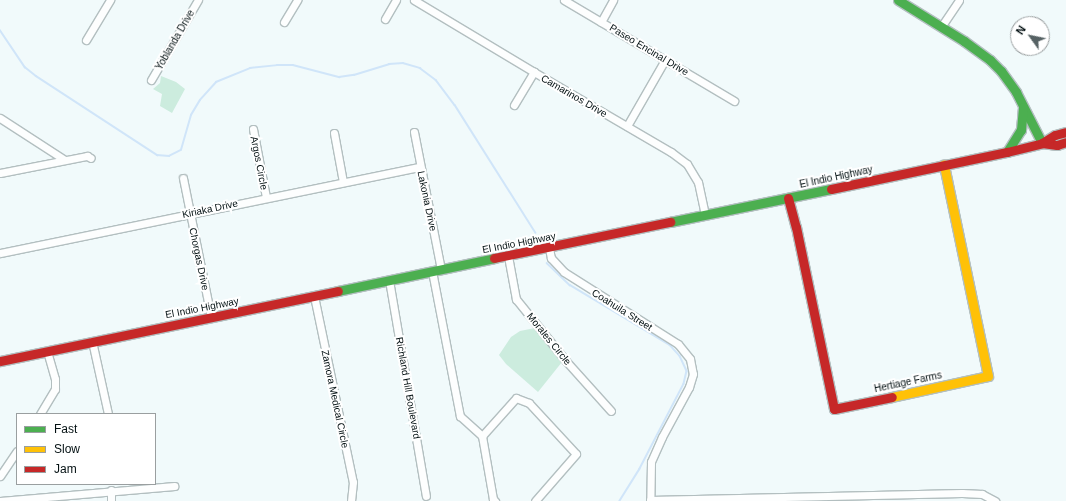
<!DOCTYPE html>
<html>
<head>
<meta charset="utf-8">
<style>
	body { margin:0 }
	#map { position:relative; width:1066px; height:501px; overflow:hidden; background:#f1fafb; font-family:Helvetica,sans-serif }
	div>[style] { position:absolute }
	.green>* { inset:0; background:#ccecde }
	.stream>* { height:1.5px; margin:-0.75px; padding:0 0.75px; transform-origin:0.75px; border-radius:0.75px; background:#d0e5f9 }
	.roads { filter:drop-shadow(1px 0 #b3bfc0) drop-shadow(-1px 0 #b3bfc0) drop-shadow(0 1px #b3bfc0) drop-shadow(0 -1px #b3bfc0) }
	.street>* { height:7px; margin:-3.5px; padding:0 3.5px; transform-origin:3.5px; border-radius:3.5px; background:#fdfefe }
	.fast>* { height:9px; margin:-4.5px; padding:0 4.5px; transform-origin:4.5px; border-radius:4.5px; background:#4caf50 }
	.slow>* { height:9px; margin:-4.5px; padding:0 4.5px; transform-origin:4.5px; border-radius:4.5px; background:#ffc107 }
	.jam>* { height:9px; margin:-4.5px; padding:0 4.5px; transform-origin:4.5px; border-radius:4.5px; background:#c62828 }
	span { translate:-50% -50%; white-space:nowrap; text-align:center; line-height:1.15; -webkit-text-stroke:4px #fff; paint-order:stroke }
	.street-label { font-size:10px; color:#031012 }
	.legend { position:absolute; left:16px; top:413px; width:140px; height:72px; box-sizing:border-box; background:#fff; border:1px solid #9a9fa0; margin:0; padding:5px 7px; list-style:none; font-size:12px; color:#031012 }
	.legend li { display:flex; align-items:center; gap:8px; height:20px }
	.legend b { width:20px; border:1px solid #9a9fa0 }
	.north { position:absolute; left:1010px; top:16px; width:40px; height:40px; box-sizing:border-box; background:#fff; border:1px solid #9a9fa0; border-radius:50%; rotate:303deg; font-size:11px; font-weight:700; line-height:16px; text-align:center; color:#031012 }
	.north::after { content:''; display:block; margin:auto; width:14px; height:18px; background:#566264; clip-path:polygon(50% 0,100% 100%,50% 72%,0 100%) }
</style>
</head>
<body>
<div id="map">
	<div class="green">
		<i style="clip-path:polygon(161px 76px,176px 82px,185px 89px,172px 113px,160px 106px,162px 94px,153px 89px,160px 83px)"></i>
		<i style="clip-path:polygon(535px 328px,562px 362px,538px 392px,506px 364px,499px 355px,511px 337px,520px 331px)"></i>
	</div>
	<div class="stream">
		<i style="left:0;top:30px;width:45px;rotate:56deg"></i>
		<i style="left:25px;top:67px;width:14px;rotate:39deg"></i>
		<i style="left:36px;top:76px;width:145px;rotate:33.1deg"></i>
		<i style="left:157px;top:155px;width:12px;rotate:5deg"></i>
		<i style="left:169px;top:156px;width:13px;rotate:-27deg"></i>
		<i style="left:181px;top:150px;width:36px;rotate:-74deg"></i>
		<i style="left:191px;top:115px;width:17px;rotate:-59deg"></i>
		<i style="left:200px;top:100px;width:24px;rotate:-48deg"></i>
		<i style="left:216px;top:82px;width:37px;rotate:-22deg"></i>
		<i style="left:250px;top:68px;width:27px;rotate:-6deg"></i>
		<i style="left:277px;top:65px;width:16px"></i>
		<i style="left:293px;top:65px;width:48px;rotate:14.6deg"></i>
		<i style="left:339px;top:77px;width:15px;rotate:-8deg"></i>
		<i style="left:354px;top:75px;width:37px;rotate:-17deg"></i>
		<i style="left:389px;top:64px;width:14px;rotate:-4deg"></i>
		<i style="left:403px;top:63px;width:18px;rotate:16deg"></i>
		<i style="left:420px;top:68px;width:20px;rotate:37deg"></i>
		<i style="left:436px;top:80px;width:31px;rotate:53deg"></i>
		<i style="left:455px;top:105px;width:151px;rotate:57.7deg"></i>
		<i style="left:547px;top:263px;width:32px;rotate:44deg"></i>
		<i style="left:570px;top:285px;width:117px;rotate:31deg"></i>
		<i style="left:670px;top:345px;width:15px;rotate:48deg"></i>
		<i style="left:680px;top:356px;width:17px;rotate:65deg"></i>
		<i style="left:687px;top:371px;width:13px;rotate:103deg"></i>
		<i style="left:684px;top:384px;width:96px;rotate:117.4deg"></i>
		<i style="left:640px;top:469px;width:38px;rotate:122deg"></i>
	</div>
	<div class="roads">
		<div class="street">
			<i style="left:414px;top:0;width:140px;rotate:31deg"></i>
			<i style="left:534px;top:72px;width:159px;rotate:30.3deg"></i>
			<i style="left:671px;top:152px;width:20px;rotate:37deg"></i>
			<i style="left:687px;top:164px;width:21px;rotate:59deg"></i>
			<i style="left:698px;top:182px;width:33px;rotate:78deg"></i>
			<i style="left:564px;top:0;width:198px;rotate:30.7deg"></i>
			<i style="left:385px;top:19px;width:22px;rotate:-60deg"></i>
			<i style="left:284px;top:22px;width:26px;rotate:-59deg"></i>
			<i style="left:601px;top:22px;width:25px;rotate:-61deg"></i>
			<i style="left:941px;top:27px;width:32px;rotate:-56deg"></i>
			<i style="left:86px;top:40px;width:47px;rotate:-59deg"></i>
			<i style="left:151px;top:80px;width:93px;rotate:-59.6deg"></i>
			<i style="left:514px;top:105px;width:39px;rotate:-59deg"></i>
			<i style="left:0;top:118px;width:77px;rotate:32.9deg"></i>
			<i style="left:627px;top:126px;width:76px;rotate:-60.1deg"></i>
			<i style="left:253px;top:129px;width:69px;rotate:79.2deg"></i>
			<i style="left:414px;top:132px;width:140px;rotate:78.9deg"></i>
			<i style="left:334px;top:133px;width:50px;rotate:79.6deg"></i>
			<i style="left:0;top:173px;width:89px;rotate:-11.1deg"></i>
			<i style="left:87px;top:156px;width:4px;rotate:27deg"></i>
			<i style="left:183px;top:178px;width:142px;rotate:78.6deg"></i>
			<i style="left:549px;top:248px;width:10px;rotate:79deg"></i>
			<i style="left:551px;top:258px;width:19px;rotate:47deg"></i>
			<i style="left:564px;top:272px;width:135px;rotate:32.3deg"></i>
			<i style="left:678px;top:344px;width:19px;rotate:51deg"></i>
			<i style="left:690px;top:359px;width:15px;rotate:79deg"></i>
			<i style="left:693px;top:374px;width:14px;rotate:107deg"></i>
			<i style="left:689px;top:387px;width:57px;rotate:118.4deg"></i>
			<i style="left:662px;top:437px;width:27px;rotate:114deg"></i>
			<i style="left:651px;top:462px;width:39px;rotate:91deg"></i>
			<i style="left:0;top:253px;width:429px;rotate:-11.6deg"></i>
			<i style="left:508px;top:256px;width:44px;rotate:79.5deg"></i>
			<i style="left:516px;top:299px;width:80px;rotate:51.1deg"></i>
			<i style="left:566px;top:361px;width:67px;rotate:48deg"></i>
			<i style="left:432px;top:271px;width:148px;rotate:79.1deg"></i>
			<i style="left:460px;top:416px;width:30px;rotate:42deg"></i>
			<i style="left:482px;top:436px;width:64px;rotate:80.1deg"></i>
			<i style="left:493px;top:499px;width:3px;rotate:45deg"></i>
			<i style="left:389px;top:280px;width:219px;rotate:80.3deg"></i>
			<i style="left:314px;top:296px;width:190px;rotate:78.2deg"></i>
			<i style="left:353px;top:482px;width:19px;rotate:96deg"></i>
			<i style="left:92px;top:341px;width:75px;rotate:77.6deg"></i>
			<i style="left:40px;top:414px;width:29px;rotate:-59deg"></i>
			<i style="left:55px;top:389px;width:10px;rotate:-90deg"></i>
			<i style="left:55px;top:379px;width:29px;rotate:-106deg"></i>
			<i style="left:482px;top:436px;width:51px;rotate:-48.2deg"></i>
			<i style="left:516px;top:398px;width:14px;rotate:21deg"></i>
			<i style="left:529px;top:403px;width:69px;rotate:47.3deg"></i>
			<i style="left:576px;top:454px;width:62px;rotate:131.1deg"></i>
			<i style="left:0;top:476px;width:30px;rotate:-56deg"></i>
			<i style="left:111px;top:490px;width:11px;rotate:90deg"></i>
			<i style="left:650px;top:500px;width:312px;rotate:-1.3deg"></i>
			<i style="left:962px;top:493px;width:20px;rotate:3deg"></i>
			<i style="left:982px;top:494px;width:15px;rotate:28deg"></i>
			<i style="left:0;top:501px;width:175px;rotate:-4.9deg"></i>
		</div>
		<div class="fast">
			<i style="left:898px;top:0;width:78px;rotate:31.8deg"></i>
			<i style="left:964px;top:41px;width:32px;rotate:36deg"></i>
			<i style="left:990px;top:60px;width:16px;rotate:45deg"></i>
			<i style="left:1001px;top:71px;width:26px;rotate:54deg"></i>
			<i style="left:1016px;top:92px;width:57px;rotate:63deg"></i>
			<i style="left:1007px;top:152px;width:26px;rotate:-58deg"></i>
			<i style="left:1021px;top:130px;width:23px;rotate:-85deg"></i>
			<i style="left:670px;top:222px;width:164px;rotate:-11.6deg"></i>
			<i style="left:338px;top:291px;width:159px;rotate:-11.9deg"></i>
		</div>
		<div class="slow">
			<i style="left:892px;top:397px;width:98px;rotate:-12.3deg"></i>
			<i style="left:988px;top:376px;width:216px;rotate:-101.8deg"></i>
		</div>
		<div class="jam">
			<i style="left:1042px;top:143px;width:15px;rotate:8deg"></i>
			<i style="left:1057px;top:145px;width:9px;rotate:-18deg"></i>
			<i style="left:831px;top:189px;width:180px;rotate:-11.9deg"></i>
			<i style="left:1007px;top:152px;width:36px;rotate:-14deg"></i>
			<i style="left:1042px;top:143px;width:15px;rotate:-32deg"></i>
			<i style="left:1055px;top:135px;width:11px;rotate:-15deg"></i>
			<i style="left:788px;top:198px;width:30px;rotate:75deg"></i>
			<i style="left:796px;top:227px;width:186px;rotate:78.2deg"></i>
			<i style="left:834px;top:409px;width:59px;rotate:-11.7deg"></i>
			<i style="left:494px;top:258px;width:180px;rotate:-11.6deg"></i>
			<i style="left:0;top:361px;width:345px;rotate:-11.7deg"></i>
		</div>
	</div>
	<div class="street-label">
		<span style="left:175px;top:40px;rotate:-60deg">Yoblanda Drive</span>
		<span style="left:649px;top:50px;rotate:31deg">Paseo Encinal Drive</span>
		<span style="left:574px;top:96px;rotate:30deg">Camarinos Drive</span>
		<span style="left:259px;top:163px;rotate:79deg">Argos Circle</span>
		<span style="left:836px;top:177px;rotate:-12deg">El Indio Highway</span>
		<span style="left:427px;top:201px;rotate:78deg">Lakonia Drive</span>
		<span style="left:210px;top:209px;rotate:-12deg">Kiriaka Drive</span>
		<span style="left:519px;top:243px;rotate:-11deg">El Indio Highway</span>
		<span style="left:199px;top:259px;rotate:78deg">Chorgas Drive</span>
		<span style="left:202px;top:308px;rotate:-11deg">El Indio Highway</span>
		<span style="left:622px;top:310px;rotate:32deg">Coahuila Street</span>
		<span style="left:549px;top:339px;rotate:51deg">Morales Circle</span>
		<span style="left:908px;top:382px;rotate:-12deg">Hertiage Farms</span>
		<span style="left:408px;top:388px;rotate:80deg">Richland Hill Boulevard</span>
		<span style="left:335px;top:399px;rotate:78deg">Zamora Medical Circle</span>
	</div>
	<ul class="legend">
	<li><b style="height:5px;background:#4caf50"></b>Fast</li>
	<li><b style="height:5px;background:#ffc107"></b>Slow</li>
	<li><b style="height:5px;background:#c62828"></b>Jam</li>
	</ul>
	<div class="north">N</div>
</div>
</body>
</html>
